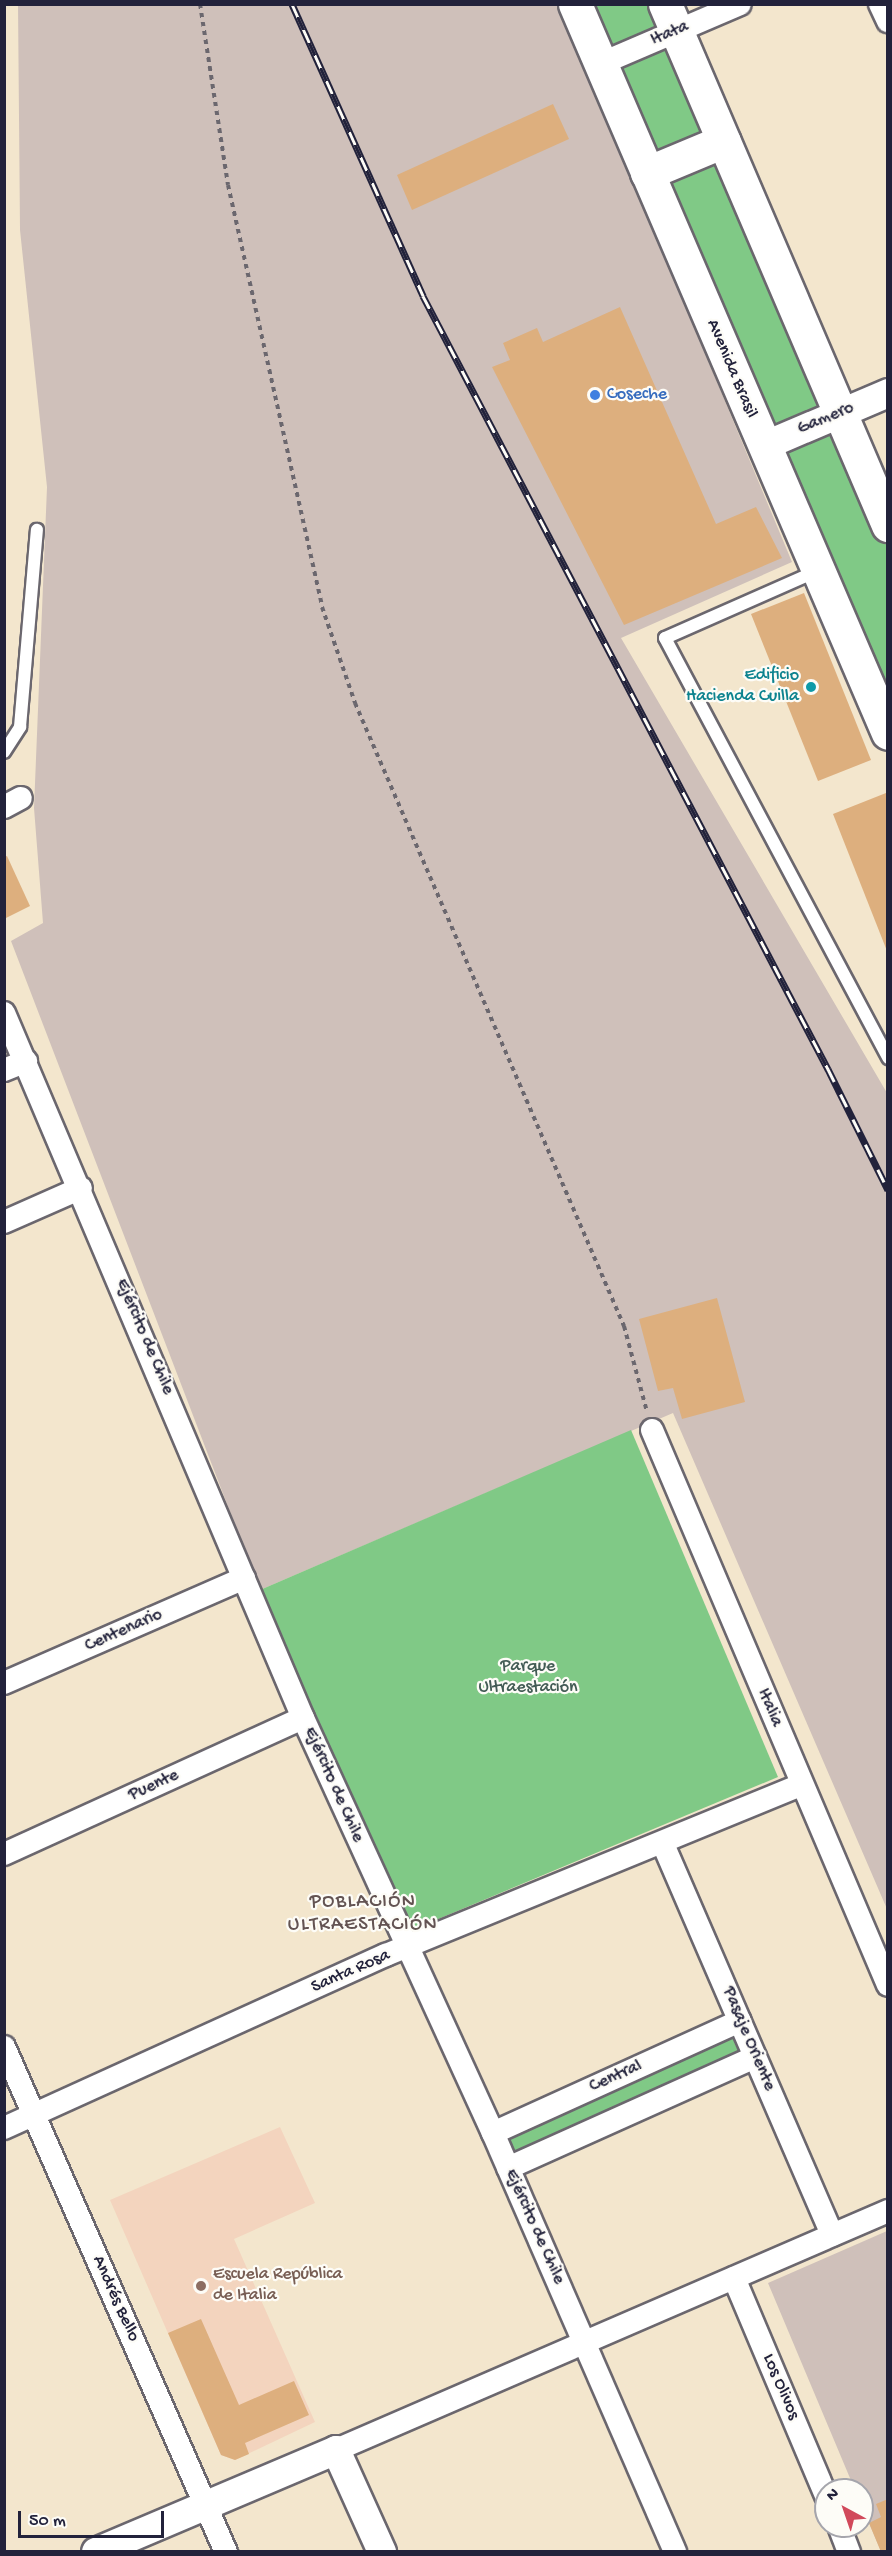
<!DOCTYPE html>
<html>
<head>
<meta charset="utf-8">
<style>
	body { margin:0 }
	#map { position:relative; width:892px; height:2556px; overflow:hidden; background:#f3e6cd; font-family:"Gochi Hand",sans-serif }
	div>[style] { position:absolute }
	.built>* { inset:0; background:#f3d4be }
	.industrial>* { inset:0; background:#cfc0ba }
	.green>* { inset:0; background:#80c986 }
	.building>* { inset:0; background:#ddaf7e }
	.path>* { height:4px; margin-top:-2px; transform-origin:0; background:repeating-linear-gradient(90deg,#6b676e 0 4.5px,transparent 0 9px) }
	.roads { filter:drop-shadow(2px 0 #6b676e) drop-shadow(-2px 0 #6b676e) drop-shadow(0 2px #6b676e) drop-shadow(0 -2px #6b676e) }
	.service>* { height:12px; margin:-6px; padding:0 6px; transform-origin:6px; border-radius:6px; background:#fff }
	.minor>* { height:22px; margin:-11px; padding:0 11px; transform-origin:11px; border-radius:11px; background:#fff }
	.tertiary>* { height:28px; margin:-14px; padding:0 14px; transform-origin:14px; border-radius:14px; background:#fff }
	.secondary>* { height:33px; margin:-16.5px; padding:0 16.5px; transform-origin:16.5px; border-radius:16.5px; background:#fff }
	.rail>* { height:7px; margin-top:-3.5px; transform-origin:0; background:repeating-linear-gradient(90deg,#fdfcf7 0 14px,#22223b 0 28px); box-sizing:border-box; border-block:2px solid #22223b }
	.dots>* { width:16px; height:16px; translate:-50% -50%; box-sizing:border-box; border:3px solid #fdfcf7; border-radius:50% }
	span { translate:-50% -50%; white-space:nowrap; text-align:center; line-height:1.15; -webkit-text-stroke:4.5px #fdfcf7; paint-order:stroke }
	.street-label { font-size:18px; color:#22223b }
	.shop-label { font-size:18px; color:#366cbe }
	.left { translate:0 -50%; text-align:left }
	.culture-label { font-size:18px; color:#0d838f }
	.right { translate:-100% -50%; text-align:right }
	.park-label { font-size:18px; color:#435c55 }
	.education-label { font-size:18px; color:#785e54 }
	.neighbourhood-label { font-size:20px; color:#635352; letter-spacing:1.5px }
	.frame { position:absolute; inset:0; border:6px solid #22223b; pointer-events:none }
	.north { position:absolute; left:814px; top:2478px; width:60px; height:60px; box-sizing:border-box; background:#fdfcf7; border:2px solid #a5a5ac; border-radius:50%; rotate:320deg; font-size:16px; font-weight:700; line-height:24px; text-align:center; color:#22223b }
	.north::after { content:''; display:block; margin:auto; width:21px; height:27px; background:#d1495b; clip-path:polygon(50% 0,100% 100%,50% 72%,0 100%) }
	.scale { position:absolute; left:18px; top:2511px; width:146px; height:27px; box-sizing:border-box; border:3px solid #22223b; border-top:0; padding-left:8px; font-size:18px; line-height:21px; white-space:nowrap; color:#22223b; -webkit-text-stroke:4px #fdfcf7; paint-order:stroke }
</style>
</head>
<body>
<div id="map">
	<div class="built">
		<i style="clip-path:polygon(280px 2127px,315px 2203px,234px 2239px,315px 2422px,235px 2460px,221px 2455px,110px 2200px)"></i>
	</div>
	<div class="industrial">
		<i style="clip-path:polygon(18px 5px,560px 5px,792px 562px,621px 638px,887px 1093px,887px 1909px,673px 1413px,260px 1590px,11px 941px,43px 923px,34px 808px,47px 487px,20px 230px)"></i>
		<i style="clip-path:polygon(887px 2231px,887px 2551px,881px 2551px,862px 2507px,862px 2490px,855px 2490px,768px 2283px)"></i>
	</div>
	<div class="green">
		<i style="clip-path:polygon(585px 5px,658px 5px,666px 23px,605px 53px)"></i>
		<i style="clip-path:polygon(671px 44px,709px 134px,649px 160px,613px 71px)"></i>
		<i style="clip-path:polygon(717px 162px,828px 409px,769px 435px,663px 184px)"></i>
		<i style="clip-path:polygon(837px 429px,887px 546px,887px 712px,776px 454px)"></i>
		<i style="clip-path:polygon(631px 1430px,778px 1777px,412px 1930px,260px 1590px)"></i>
		<i style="clip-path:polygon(729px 2030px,740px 2055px,516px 2157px,505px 2132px)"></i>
	</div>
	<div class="building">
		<i style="clip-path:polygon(553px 104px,569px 139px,412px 210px,397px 175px)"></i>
		<i style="clip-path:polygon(620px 307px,716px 524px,756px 507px,782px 558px,624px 625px,492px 367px,510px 360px,503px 343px,537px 328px,543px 342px)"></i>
		<i style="clip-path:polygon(804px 593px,871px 760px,818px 781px,751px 614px)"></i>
		<i style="clip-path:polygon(886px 793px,888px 797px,887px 951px,833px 814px)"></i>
		<i style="clip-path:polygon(7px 856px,30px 906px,4px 919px,4px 857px)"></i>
		<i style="clip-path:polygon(717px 1298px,745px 1402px,682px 1419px,673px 1388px,658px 1391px,639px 1319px)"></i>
		<i style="clip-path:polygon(201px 2319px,239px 2405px,294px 2381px,309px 2415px,245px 2443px,249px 2454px,235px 2460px,221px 2455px,168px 2333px)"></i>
		<i style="clip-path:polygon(888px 2499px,888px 2552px,881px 2552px,869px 2523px,881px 2517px,876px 2504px)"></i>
	</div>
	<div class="path">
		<i style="left:200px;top:4px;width:183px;rotate:81.2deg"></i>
		<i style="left:228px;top:185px;width:432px;rotate:77.4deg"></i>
		<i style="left:322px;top:607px;width:102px;rotate:71deg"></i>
		<i style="left:355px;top:703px;width:679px;rotate:66.65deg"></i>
		<i style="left:624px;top:1326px;width:89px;rotate:75deg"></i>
	</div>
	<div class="roads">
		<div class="service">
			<i style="left:817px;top:571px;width:166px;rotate:156.2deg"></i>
			<i style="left:665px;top:638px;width:476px;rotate:62deg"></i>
			<i style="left:4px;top:752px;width:30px;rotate:-57deg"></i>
			<i style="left:20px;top:727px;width:198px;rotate:-85.1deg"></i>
		</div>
		<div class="minor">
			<i style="left:880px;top:4px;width:19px;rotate:65deg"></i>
			<i style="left:600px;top:64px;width:152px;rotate:-23.2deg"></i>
			<i style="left:4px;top:807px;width:19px;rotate:-28deg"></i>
			<i style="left:4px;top:1013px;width:766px;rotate:67.02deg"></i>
			<i style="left:303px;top:1718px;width:456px;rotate:65.4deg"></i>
			<i style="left:493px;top:2133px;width:457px;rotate:66.5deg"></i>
			<i style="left:4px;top:1070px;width:24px;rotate:-22deg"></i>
			<i style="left:4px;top:1222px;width:84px;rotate:-23.8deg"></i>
			<i style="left:652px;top:1430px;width:603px;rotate:66.96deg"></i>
			<i style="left:4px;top:1683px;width:262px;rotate:-23.6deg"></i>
			<i style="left:663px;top:1844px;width:426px;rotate:66.6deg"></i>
			<i style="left:4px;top:1854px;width:328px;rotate:-24.5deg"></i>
			<i style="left:4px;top:2047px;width:552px;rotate:66.27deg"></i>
			<i style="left:4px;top:2128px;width:419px;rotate:-24.4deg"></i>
			<i style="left:386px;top:1955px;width:448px;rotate:-22.3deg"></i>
			<i style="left:493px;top:2133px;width:271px;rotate:-24.4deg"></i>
			<i style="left:508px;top:2168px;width:271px;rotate:-24.2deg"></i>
			<i style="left:734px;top:2278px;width:237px;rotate:67.1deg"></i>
			<i style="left:336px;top:2450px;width:602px;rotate:-23.41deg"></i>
			<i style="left:839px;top:2526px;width:28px;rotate:69deg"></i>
		</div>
		<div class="tertiary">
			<i style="left:764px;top:446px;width:135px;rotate:-23.1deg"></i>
			<i style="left:96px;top:2552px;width:261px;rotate:-23deg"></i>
			<i style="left:336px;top:2450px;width:112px;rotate:65.7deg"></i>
		</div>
		<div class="secondary">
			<i style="left:575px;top:4px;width:793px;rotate:66.76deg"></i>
			<i style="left:665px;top:4px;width:567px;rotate:66.83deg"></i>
			<i style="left:647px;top:173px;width:83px;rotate:-22.6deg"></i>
		</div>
	</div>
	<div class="rail">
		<i style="left:292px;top:4px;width:320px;rotate:65.8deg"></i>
		<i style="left:423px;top:296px;width:873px;rotate:62.35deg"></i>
		<i style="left:828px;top:1069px;width:135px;rotate:63.6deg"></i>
	</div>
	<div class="dots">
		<i style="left:595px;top:395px;background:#3f7fe0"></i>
		<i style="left:811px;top:687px;background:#0f9aa8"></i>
		<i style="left:201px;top:2286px;background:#8d6e63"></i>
	</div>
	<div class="street-label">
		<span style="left:670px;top:34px;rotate:-23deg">Itata</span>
		<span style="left:731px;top:369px;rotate:67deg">Avenida Brasil</span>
		<span style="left:826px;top:419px;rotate:-23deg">Gamero</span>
		<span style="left:144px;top:1337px;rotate:67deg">Ejército de Chile</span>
		<span style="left:124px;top:1631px;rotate:-24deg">Centenario</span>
		<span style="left:769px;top:1708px;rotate:67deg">Italia</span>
		<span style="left:333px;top:1785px;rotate:66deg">Ejército de Chile</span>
		<span style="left:154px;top:1786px;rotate:-25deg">Puente</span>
		<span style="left:351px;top:1972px;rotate:-24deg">Santa Rosa</span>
		<span style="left:748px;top:2039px;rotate:67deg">Pasaje Oriente</span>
		<span style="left:616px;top:2077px;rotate:-24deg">Central</span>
		<span style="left:534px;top:2227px;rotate:66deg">Ejército de Chile</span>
		<span style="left:115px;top:2299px;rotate:66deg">Andrés Bello</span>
		<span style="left:780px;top:2387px;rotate:67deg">Los Olivos</span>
	</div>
	<div class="shop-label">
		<span class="left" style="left:607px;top:395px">Coseche</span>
	</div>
	<div class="culture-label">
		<span class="right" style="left:799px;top:687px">Edificio<br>Hacienda Cuilla</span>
	</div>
	<div class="park-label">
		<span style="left:528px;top:1678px">Parque<br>Ultraestación</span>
	</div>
	<div class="education-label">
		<span class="left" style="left:213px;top:2286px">Escuela República<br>de Italia</span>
	</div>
	<div class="neighbourhood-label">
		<span style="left:363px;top:1914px">POBLACIÓN<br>ULTRAESTACIÓN</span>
	</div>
	<div class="frame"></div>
	<div class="north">N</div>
	<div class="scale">50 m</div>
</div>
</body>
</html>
